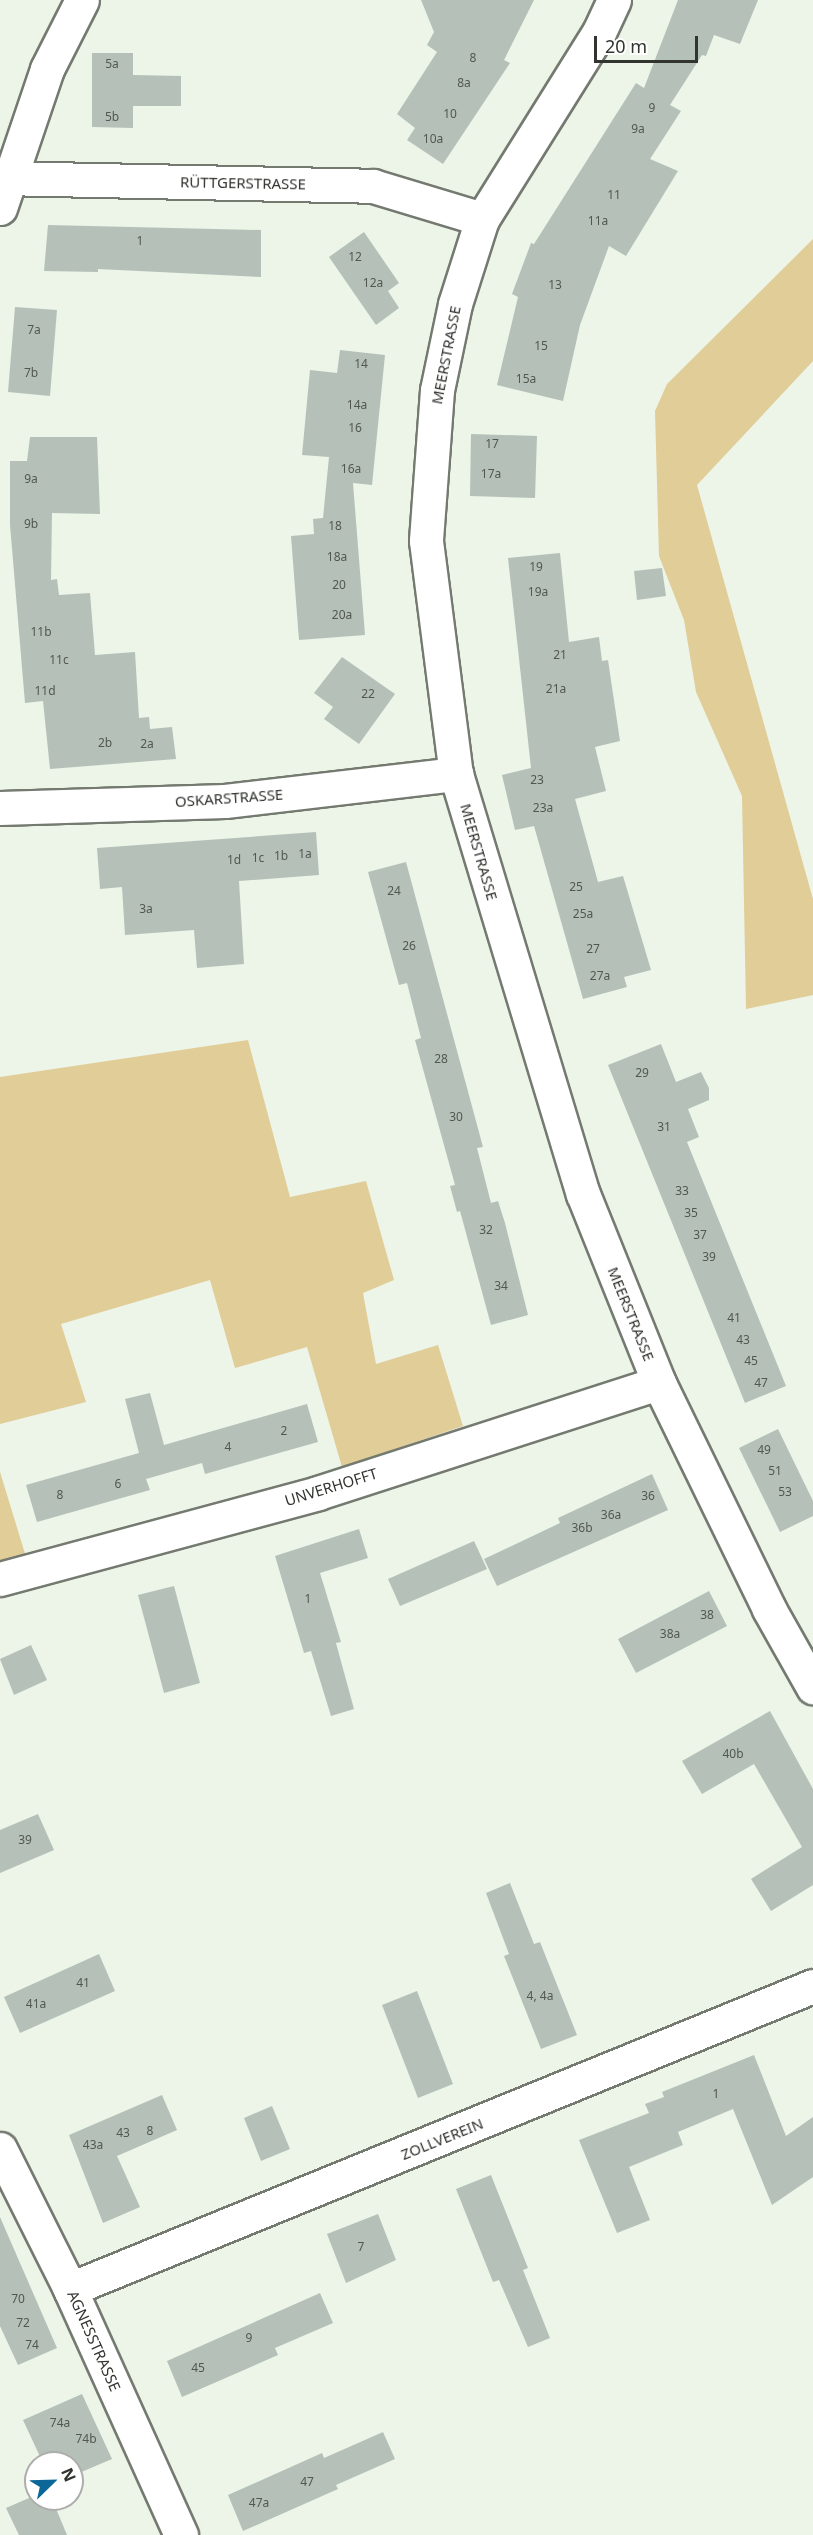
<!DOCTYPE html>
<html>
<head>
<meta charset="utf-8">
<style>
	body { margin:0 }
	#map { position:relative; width:813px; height:2535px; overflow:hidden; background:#edf4e8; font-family:"Noto Sans",sans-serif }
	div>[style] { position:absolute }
	.green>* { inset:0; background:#e1cd97 }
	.building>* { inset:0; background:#b5c1b8 }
	.roads { filter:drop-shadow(2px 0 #747a70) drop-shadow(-2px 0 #747a70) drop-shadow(0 2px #747a70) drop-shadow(0 -2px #747a70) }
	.street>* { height:33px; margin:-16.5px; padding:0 16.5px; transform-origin:16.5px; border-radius:16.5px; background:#fff }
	span { translate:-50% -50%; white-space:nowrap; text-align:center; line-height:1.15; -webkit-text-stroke:4.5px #fff; paint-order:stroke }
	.number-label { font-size:12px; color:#525751 }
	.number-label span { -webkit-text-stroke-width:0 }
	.street-label { font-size:15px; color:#31342f }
	.north { position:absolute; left:24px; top:2451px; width:60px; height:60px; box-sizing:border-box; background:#fff; border:2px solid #adaeac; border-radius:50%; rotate:67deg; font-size:16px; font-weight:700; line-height:24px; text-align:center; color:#31342f }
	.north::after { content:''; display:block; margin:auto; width:21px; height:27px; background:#0a6797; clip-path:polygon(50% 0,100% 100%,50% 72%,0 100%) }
	.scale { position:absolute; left:594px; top:36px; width:104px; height:27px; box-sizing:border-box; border:3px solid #31342f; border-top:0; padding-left:8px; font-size:18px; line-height:21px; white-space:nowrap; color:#31342f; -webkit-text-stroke:4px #fff; paint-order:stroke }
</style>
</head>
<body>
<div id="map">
	<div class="green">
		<i style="clip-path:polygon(813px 239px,813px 361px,697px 485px,813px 899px,813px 995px,746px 1009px,742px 796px,696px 692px,684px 620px,659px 556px,655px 411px,667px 384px)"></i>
		<i style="clip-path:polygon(248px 1040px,290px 1197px,366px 1181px,394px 1280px,363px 1293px,376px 1364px,438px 1345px,463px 1426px,342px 1467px,307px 1347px,235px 1368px,210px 1280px,61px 1324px,86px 1402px,0 1424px,0 1077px)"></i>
		<i style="clip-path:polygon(0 1472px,26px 1557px,0 1563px)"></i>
	</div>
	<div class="building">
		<i style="clip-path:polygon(421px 0,534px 0,504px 60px,510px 63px,506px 69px,443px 164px,407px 140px,415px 128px,397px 114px,437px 52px,427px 45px,434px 32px)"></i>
		<i style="clip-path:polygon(678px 0,758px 0,740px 44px,714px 35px,706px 56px,702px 55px,670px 105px,681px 111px,650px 159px,678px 171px,626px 256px,609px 246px,580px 325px,563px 401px,497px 385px,518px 297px,512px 294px,531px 243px,534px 244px,636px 83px,644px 88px)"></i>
		<i style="clip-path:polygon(92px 53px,133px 53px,133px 75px,181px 76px,181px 106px,133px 106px,133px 128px,92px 127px)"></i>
		<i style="clip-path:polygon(48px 225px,261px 230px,261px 277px,98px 269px,98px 272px,44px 271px)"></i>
		<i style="clip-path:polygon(364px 232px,399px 283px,388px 291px,399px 308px,376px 325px,329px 257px)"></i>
		<i style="clip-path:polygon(15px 307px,57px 310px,50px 396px,8px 392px)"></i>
		<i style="clip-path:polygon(340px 350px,385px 355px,372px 485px,353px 483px,365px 635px,299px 640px,291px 536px,314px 534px,313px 519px,323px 518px,329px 457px,302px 455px,310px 370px,337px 373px)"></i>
		<i style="clip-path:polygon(471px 434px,537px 436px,535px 498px,470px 496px)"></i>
		<i style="clip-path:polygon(30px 437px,97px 437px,100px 514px,52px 513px,51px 580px,57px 579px,59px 595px,90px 593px,95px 655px,135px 652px,139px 718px,149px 717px,150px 729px,172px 727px,176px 759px,50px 769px,43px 701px,25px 703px,10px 525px,10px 461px,27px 461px)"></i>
		<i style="clip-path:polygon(560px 553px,569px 642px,599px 637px,602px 661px,608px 660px,620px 741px,595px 747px,606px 791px,575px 799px,598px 882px,623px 876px,651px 970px,624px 977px,627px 987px,583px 999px,534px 826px,515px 830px,502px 775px,531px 768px,508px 558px)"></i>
		<i style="clip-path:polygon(662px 568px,666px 596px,637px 600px,634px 571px)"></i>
		<i style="clip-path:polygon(342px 657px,395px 694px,359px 744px,324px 719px,333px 707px,314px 693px)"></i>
		<i style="clip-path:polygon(316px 832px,319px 875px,239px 881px,244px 964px,197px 968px,194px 930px,125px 935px,122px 887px,100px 889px,97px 848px)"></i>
		<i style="clip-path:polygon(406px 862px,483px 1147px,477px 1148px,491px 1203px,498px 1201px,505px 1223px,528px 1315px,491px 1325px,460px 1211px,457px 1212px,450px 1186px,455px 1185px,415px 1040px,421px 1038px,407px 983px,399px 985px,368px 872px)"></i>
		<i style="clip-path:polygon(661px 1044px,676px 1082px,701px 1072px,709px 1088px,709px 1100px,688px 1109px,699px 1137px,687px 1142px,786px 1386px,745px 1403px,608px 1065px)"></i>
		<i style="clip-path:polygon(150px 1393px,164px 1445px,307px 1404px,318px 1442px,205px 1474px,202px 1463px,146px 1479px,150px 1490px,37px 1522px,26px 1485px,139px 1453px,125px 1399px)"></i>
		<i style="clip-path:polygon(778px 1429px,813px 1501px,813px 1516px,780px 1532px,739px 1448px)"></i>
		<i style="clip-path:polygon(652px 1474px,668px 1510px,497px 1586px,484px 1559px,560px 1523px,558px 1518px)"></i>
		<i style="clip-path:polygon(359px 1529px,368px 1558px,320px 1573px,341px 1642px,336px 1643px,354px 1709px,331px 1716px,311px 1651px,304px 1653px,275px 1556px)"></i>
		<i style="clip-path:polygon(474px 1541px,487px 1569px,400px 1606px,388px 1579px)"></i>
		<i style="clip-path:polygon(174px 1586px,200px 1683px,164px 1693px,138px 1595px)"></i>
		<i style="clip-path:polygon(709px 1591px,727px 1626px,636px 1673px,618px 1639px)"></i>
		<i style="clip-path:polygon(31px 1645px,47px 1680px,14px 1695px,0 1659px)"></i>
		<i style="clip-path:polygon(770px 1711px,813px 1789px,813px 1885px,771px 1911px,751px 1879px,802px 1847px,754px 1764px,702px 1794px,682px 1761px)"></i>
		<i style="clip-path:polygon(38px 1814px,54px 1850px,0 1873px,0 1830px)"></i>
		<i style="clip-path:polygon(510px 1883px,534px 1944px,540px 1942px,577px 2035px,541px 2049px,504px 1956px,509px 1954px,486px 1893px)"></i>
		<i style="clip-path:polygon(99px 1954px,115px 1991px,20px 2033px,4px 1997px)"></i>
		<i style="clip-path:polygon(417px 1991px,453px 2084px,418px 2098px,382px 2005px)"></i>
		<i style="clip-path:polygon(754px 2055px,786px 2136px,813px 2117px,813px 2177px,772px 2205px,733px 2109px,678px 2132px,683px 2145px,629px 2167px,650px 2220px,617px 2233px,579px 2140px,649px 2113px,645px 2104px,664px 2097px,662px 2092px)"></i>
		<i style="clip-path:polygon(162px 2095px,177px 2130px,117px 2156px,140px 2207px,103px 2223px,69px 2135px)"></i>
		<i style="clip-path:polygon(272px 2106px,290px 2149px,261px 2161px,244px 2118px)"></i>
		<i style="clip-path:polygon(491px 2175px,528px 2268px,523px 2270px,550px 2338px,528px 2347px,499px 2280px,493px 2282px,456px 2189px)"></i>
		<i style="clip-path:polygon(378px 2214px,396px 2260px,346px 2283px,327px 2234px)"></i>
		<i style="clip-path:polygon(0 2217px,57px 2348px,18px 2365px,0 2326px)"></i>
		<i style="clip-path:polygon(320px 2293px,333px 2323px,275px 2348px,278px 2355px,182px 2397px,167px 2361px)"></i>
		<i style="clip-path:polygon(82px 2394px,112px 2459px,72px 2476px,72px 2463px,43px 2463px,23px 2420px)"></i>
		<i style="clip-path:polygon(383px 2432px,395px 2459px,336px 2485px,338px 2489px,243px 2531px,228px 2495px,322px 2453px,324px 2458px)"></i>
		<i style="clip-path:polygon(36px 2495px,36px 2499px,52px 2499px,67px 2535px,19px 2535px,6px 2508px)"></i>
	</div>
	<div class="roads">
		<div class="street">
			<i style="left:614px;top:0;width:35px;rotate:115deg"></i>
			<i style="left:599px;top:32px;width:221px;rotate:122deg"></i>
			<i style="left:482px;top:219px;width:89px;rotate:107.6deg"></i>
			<i style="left:455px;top:304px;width:88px;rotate:101.8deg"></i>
			<i style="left:437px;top:390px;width:151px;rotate:94.2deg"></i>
			<i style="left:426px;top:541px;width:235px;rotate:82.7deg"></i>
			<i style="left:456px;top:774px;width:439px;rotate:73.2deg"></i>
			<i style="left:583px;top:1194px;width:204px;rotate:68.1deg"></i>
			<i style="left:659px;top:1383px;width:251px;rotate:64deg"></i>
			<i style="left:769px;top:1609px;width:90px;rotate:60.6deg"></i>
			<i style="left:0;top:178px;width:373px;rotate:1.2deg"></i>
			<i style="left:373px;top:186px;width:114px;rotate:16.8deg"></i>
			<i style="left:0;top:208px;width:147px;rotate:-71.3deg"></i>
			<i style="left:47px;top:69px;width:77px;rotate:-63.1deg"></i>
			<i style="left:0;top:808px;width:225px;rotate:-1.8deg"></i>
			<i style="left:225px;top:801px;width:233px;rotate:-6.7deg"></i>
			<i style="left:0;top:1579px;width:329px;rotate:-15.1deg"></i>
			<i style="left:318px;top:1493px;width:358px;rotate:-17.9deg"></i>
			<i style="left:0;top:2149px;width:157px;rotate:63.4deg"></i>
			<i style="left:70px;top:2289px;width:270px;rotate:65.7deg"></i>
			<i style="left:70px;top:2289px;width:802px;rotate:-22.19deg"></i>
		</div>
	</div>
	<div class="number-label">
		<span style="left:473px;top:58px">8</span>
		<span style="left:112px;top:64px">5a</span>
		<span style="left:464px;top:83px">8a</span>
		<span style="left:652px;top:108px">9</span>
		<span style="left:450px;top:114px">10</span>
		<span style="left:112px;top:117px">5b</span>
		<span style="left:638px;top:129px">9a</span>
		<span style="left:433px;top:139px">10a</span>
		<span style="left:614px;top:195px">11</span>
		<span style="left:598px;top:221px">11a</span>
		<span style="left:140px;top:241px">1</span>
		<span style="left:355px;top:257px">12</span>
		<span style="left:373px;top:283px">12a</span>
		<span style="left:555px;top:285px">13</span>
		<span style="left:34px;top:330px">7a</span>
		<span style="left:541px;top:346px">15</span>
		<span style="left:361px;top:364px">14</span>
		<span style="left:31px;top:373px">7b</span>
		<span style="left:526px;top:379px">15a</span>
		<span style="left:357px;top:405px">14a</span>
		<span style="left:355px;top:428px">16</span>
		<span style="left:492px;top:444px">17</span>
		<span style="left:351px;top:469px">16a</span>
		<span style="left:491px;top:474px">17a</span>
		<span style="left:31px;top:479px">9a</span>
		<span style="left:31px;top:524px">9b</span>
		<span style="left:335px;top:526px">18</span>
		<span style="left:337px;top:557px">18a</span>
		<span style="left:536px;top:567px">19</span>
		<span style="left:339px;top:585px">20</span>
		<span style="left:538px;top:592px">19a</span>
		<span style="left:342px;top:615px">20a</span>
		<span style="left:41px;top:632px">11b</span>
		<span style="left:560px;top:655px">21</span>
		<span style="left:59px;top:660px">11c</span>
		<span style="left:556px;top:689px">21a</span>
		<span style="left:45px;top:691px">11d</span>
		<span style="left:368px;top:694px">22</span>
		<span style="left:105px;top:743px">2b</span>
		<span style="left:147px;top:744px">2a</span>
		<span style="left:537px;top:780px">23</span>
		<span style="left:543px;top:808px">23a</span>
		<span style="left:305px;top:854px">1a</span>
		<span style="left:281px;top:856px">1b</span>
		<span style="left:258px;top:858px">1c</span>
		<span style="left:234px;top:860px">1d</span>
		<span style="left:576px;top:887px">25</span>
		<span style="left:394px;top:891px">24</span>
		<span style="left:146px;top:909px">3a</span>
		<span style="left:583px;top:914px">25a</span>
		<span style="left:409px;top:946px">26</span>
		<span style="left:593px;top:949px">27</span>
		<span style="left:600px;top:976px">27a</span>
		<span style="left:441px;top:1059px">28</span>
		<span style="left:642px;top:1073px">29</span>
		<span style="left:456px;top:1117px">30</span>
		<span style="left:664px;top:1127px">31</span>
		<span style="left:682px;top:1191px">33</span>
		<span style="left:691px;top:1213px">35</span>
		<span style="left:486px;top:1230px">32</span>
		<span style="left:700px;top:1235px">37</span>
		<span style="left:709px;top:1257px">39</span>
		<span style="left:501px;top:1286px">34</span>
		<span style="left:734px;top:1318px">41</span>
		<span style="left:743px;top:1340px">43</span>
		<span style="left:751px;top:1361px">45</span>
		<span style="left:761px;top:1383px">47</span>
		<span style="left:284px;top:1431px">2</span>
		<span style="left:228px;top:1447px">4</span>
		<span style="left:764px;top:1450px">49</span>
		<span style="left:775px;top:1471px">51</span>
		<span style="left:118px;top:1484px">6</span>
		<span style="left:785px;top:1492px">53</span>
		<span style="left:60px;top:1495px">8</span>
		<span style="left:648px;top:1496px">36</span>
		<span style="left:611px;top:1515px">36a</span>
		<span style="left:582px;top:1528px">36b</span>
		<span style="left:308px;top:1599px">1</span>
		<span style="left:707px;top:1615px">38</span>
		<span style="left:670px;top:1634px">38a</span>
		<span style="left:733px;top:1754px">40b</span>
		<span style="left:25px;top:1840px">39</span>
		<span style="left:83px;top:1983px">41</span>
		<span style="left:540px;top:1996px">4, 4a</span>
		<span style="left:36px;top:2004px">41a</span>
		<span style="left:716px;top:2094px">1</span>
		<span style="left:150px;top:2131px">8</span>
		<span style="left:123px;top:2133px">43</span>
		<span style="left:93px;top:2145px">43a</span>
		<span style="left:361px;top:2247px">7</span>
		<span style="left:18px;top:2299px">70</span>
		<span style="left:23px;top:2323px">72</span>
		<span style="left:249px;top:2338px">9</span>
		<span style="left:32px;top:2345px">74</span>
		<span style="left:198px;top:2368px">45</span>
		<span style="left:60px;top:2423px">74a</span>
		<span style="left:86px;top:2439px">74b</span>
		<span style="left:307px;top:2482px">47</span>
		<span style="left:259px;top:2503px">47a</span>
	</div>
	<div class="street-label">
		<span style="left:243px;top:183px;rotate:1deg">RÜTTGERSTRASSE</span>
		<span style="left:446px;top:355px;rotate:-79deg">MEERSTRASSE</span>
		<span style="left:229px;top:798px;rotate:-4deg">OSKARSTRASSE</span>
		<span style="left:479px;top:852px;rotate:74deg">MEERSTRASSE</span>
		<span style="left:631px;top:1314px;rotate:68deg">MEERSTRASSE</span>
		<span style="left:331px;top:1487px;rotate:-17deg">UNVERHOFFT</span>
		<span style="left:442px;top:2139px;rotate:-22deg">ZOLLVEREIN</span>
		<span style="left:94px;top:2341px;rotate:66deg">AGNESSTRASSE</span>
	</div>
	<div class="north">N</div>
	<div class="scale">20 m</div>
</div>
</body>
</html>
